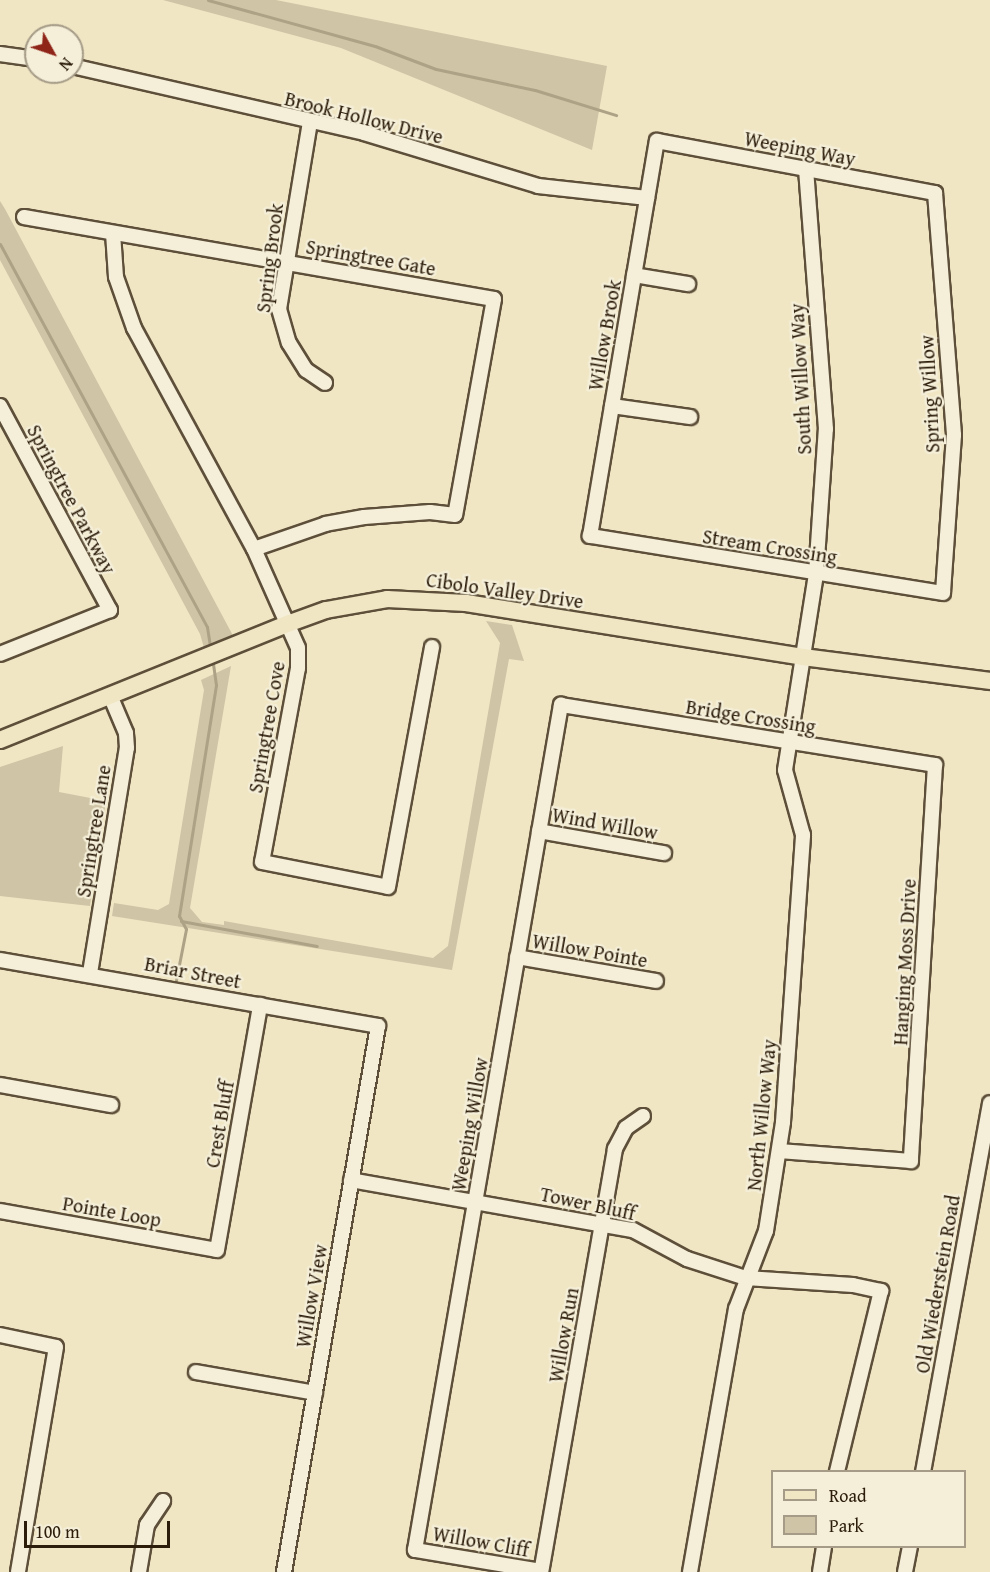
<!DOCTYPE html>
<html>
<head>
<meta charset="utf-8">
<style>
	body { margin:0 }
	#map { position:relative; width:990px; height:1572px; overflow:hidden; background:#f0e6c4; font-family:"Gentium Book Plus",serif }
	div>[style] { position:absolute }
	.green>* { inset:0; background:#cfc4a5 }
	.stream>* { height:3px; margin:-1.5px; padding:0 1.5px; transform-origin:1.5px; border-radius:1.5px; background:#ada285 }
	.roads { filter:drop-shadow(2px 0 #5d4f39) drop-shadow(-2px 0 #5d4f39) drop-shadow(0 2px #5d4f39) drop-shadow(0 -2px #5d4f39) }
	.minor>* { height:14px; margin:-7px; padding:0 7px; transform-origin:7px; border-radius:7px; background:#f5efd9 }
	.major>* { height:16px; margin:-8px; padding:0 8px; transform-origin:8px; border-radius:8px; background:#f0e6c4 }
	span { translate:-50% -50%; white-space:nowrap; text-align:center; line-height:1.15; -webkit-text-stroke:4.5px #f5efd9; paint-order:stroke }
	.street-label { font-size:20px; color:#2c1d0b }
	.legend { position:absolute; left:771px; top:1470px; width:195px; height:78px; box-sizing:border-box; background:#f5efd9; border:2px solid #a59b87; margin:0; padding:8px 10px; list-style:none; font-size:18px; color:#2c1d0b }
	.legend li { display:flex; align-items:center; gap:12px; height:30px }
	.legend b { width:30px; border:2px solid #a59b87 }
	.north { position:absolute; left:24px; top:24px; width:60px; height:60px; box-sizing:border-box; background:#f5efd9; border:2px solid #a59b87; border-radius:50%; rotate:130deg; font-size:16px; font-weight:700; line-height:24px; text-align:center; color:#2c1d0b }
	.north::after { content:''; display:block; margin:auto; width:21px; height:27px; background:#8f2418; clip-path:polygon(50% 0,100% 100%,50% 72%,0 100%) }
	.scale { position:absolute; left:24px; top:1521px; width:146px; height:27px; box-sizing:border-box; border:3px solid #2c1d0b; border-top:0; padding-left:8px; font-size:18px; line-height:21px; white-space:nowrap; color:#2c1d0b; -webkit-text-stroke:4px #f5efd9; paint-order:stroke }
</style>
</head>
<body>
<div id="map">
	<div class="green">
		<i style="clip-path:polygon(163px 0,276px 0,607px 66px,592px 150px,341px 48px)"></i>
		<i style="clip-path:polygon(0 201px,5px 209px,238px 645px,207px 658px,200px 634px,0 260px)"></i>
		<i style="clip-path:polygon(486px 621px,512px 625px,524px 661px,509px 659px,452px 970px,112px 916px,114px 903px,158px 910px,169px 904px,204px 690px,201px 680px,231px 666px,190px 908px,202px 922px,224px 925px,224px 921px,433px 958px,448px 946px,500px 643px)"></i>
		<i style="clip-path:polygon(63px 746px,59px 792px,106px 801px,90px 906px,0 896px,0 767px)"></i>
	</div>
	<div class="stream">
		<i style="left:208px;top:0;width:173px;rotate:15.4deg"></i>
		<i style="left:375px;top:46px;width:65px;rotate:20.7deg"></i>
		<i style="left:436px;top:69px;width:101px;rotate:12deg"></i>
		<i style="left:535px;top:90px;width:85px;rotate:17.2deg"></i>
		<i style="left:0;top:244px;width:435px;rotate:61.6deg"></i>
		<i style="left:207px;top:627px;width:20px;rotate:81deg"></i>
		<i style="left:181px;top:921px;width:138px;rotate:10.4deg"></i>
		<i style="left:176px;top:980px;width:52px;rotate:-78.9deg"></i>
		<i style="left:186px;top:929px;width:15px;rotate:-118deg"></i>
		<i style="left:179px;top:916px;width:234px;rotate:-80.9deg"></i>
		<i style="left:216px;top:685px;width:21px;rotate:-98deg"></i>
	</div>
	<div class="roads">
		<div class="minor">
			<i style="left:0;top:54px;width:36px;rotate:8deg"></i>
			<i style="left:72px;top:66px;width:300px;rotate:12.9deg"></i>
			<i style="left:364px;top:133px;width:182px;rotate:16.9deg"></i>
			<i style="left:538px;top:186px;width:110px;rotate:6.3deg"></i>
			<i style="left:310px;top:122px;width:190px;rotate:99.4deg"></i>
			<i style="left:279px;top:309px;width:35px;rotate:74deg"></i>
			<i style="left:289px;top:343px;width:32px;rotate:58deg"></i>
			<i style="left:306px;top:370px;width:23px;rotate:34deg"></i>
			<i style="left:657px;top:141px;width:283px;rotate:10.6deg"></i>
			<i style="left:935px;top:193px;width:243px;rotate:85.5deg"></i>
			<i style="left:954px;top:435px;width:158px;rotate:94deg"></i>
			<i style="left:943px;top:593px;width:358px;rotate:-170.8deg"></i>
			<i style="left:590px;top:536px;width:401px;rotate:-80.4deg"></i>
			<i style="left:24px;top:217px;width:477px;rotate:9.9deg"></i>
			<i style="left:494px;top:299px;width:219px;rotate:100.2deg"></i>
			<i style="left:455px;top:515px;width:25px;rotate:-173deg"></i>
			<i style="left:430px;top:512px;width:66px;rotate:175.7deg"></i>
			<i style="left:364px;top:517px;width:39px;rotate:170deg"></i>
			<i style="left:326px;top:524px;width:76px;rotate:160.9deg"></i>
			<i style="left:113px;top:233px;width:44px;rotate:86.1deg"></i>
			<i style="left:116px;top:277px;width:54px;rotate:70.6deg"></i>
			<i style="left:134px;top:328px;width:251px;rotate:61.5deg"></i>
			<i style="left:254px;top:549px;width:108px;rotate:66deg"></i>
			<i style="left:298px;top:648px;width:20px;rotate:90deg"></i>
			<i style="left:298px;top:668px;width:197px;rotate:100.5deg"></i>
			<i style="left:262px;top:862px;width:128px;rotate:11.2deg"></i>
			<i style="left:388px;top:887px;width:244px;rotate:-79.6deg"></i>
			<i style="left:634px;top:275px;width:55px;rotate:9.5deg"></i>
			<i style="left:0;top:406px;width:232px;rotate:61.7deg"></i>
			<i style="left:110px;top:610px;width:118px;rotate:158.2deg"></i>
			<i style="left:612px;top:406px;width:79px;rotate:8deg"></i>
			<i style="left:539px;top:831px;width:127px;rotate:10deg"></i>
			<i style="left:517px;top:957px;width:141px;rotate:9.8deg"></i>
			<i style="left:0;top:960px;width:384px;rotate:9.9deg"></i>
			<i style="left:378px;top:1026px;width:554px;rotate:99.77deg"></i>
			<i style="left:90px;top:973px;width:228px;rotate:-80.7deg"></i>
			<i style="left:127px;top:748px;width:15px;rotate:-94deg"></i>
			<i style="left:126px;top:733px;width:38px;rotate:-113deg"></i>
			<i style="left:0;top:1085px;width:113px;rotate:10.2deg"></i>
			<i style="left:643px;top:1116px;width:21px;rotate:145deg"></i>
			<i style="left:626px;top:1128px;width:24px;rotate:118deg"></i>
			<i style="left:615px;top:1149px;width:428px;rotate:99.9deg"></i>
			<i style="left:541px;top:1571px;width:128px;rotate:-170.5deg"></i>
			<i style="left:415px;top:1550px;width:858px;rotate:-80.2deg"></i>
			<i style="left:561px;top:705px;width:379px;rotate:9.1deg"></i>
			<i style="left:935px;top:765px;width:397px;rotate:93.5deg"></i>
			<i style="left:911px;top:1161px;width:132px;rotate:-175.7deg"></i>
			<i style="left:351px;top:1180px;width:286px;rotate:10.1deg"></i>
			<i style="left:633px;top:1230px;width:61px;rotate:28.2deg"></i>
			<i style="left:687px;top:1259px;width:62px;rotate:17.9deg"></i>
			<i style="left:746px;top:1278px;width:107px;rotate:3.7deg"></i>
			<i style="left:853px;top:1285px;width:29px;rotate:12deg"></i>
			<i style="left:881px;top:1291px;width:186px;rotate:103.7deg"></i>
			<i style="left:0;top:1211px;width:220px;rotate:10.2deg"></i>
			<i style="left:217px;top:1250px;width:249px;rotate:-80deg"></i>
			<i style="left:0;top:1335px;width:57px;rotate:12.1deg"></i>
			<i style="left:56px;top:1347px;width:228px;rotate:99.6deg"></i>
			<i style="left:196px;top:1372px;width:121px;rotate:10deg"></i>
			<i style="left:923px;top:1472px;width:375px;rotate:-79.7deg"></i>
			<i style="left:139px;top:1572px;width:48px;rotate:-80.3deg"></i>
			<i style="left:147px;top:1525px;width:29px;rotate:-56deg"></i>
			<i style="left:690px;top:1572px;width:267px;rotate:-80.1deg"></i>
			<i style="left:736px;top:1309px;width:84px;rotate:-69deg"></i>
			<i style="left:766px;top:1231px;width:110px;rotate:-81.1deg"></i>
			<i style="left:783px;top:1122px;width:288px;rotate:-86deg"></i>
			<i style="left:803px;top:835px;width:67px;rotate:-105.5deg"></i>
			<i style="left:785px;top:770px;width:198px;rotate:-81deg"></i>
			<i style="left:816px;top:574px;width:145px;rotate:-86.1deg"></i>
			<i style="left:826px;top:429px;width:261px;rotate:-94.4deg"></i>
			<i style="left:820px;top:1572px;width:26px;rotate:-81deg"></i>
			<i style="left:905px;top:1572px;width:26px;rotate:-79deg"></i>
		</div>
		<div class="major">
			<i style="left:0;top:740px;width:313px;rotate:-22deg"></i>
			<i style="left:290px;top:623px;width:38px;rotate:-20deg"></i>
			<i style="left:326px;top:610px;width:62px;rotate:-10.2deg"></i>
			<i style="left:387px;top:599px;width:79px;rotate:2.9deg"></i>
			<i style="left:466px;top:603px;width:341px;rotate:9.1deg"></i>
			<i style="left:803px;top:657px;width:189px;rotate:7.3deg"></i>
		</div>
	</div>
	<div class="street-label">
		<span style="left:364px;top:117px;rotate:14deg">Brook Hollow Drive</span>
		<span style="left:800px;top:148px;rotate:11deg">Weeping Way</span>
		<span style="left:371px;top:257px;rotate:10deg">Springtree Gate</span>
		<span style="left:269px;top:258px;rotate:-83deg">Spring Brook</span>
		<span style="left:604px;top:335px;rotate:-80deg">Willow Brook</span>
		<span style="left:800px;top:379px;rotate:-93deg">South Willow Way</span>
		<span style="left:929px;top:394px;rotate:-93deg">Spring Willow</span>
		<span style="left:72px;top:499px;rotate:62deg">Springtree Parkway</span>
		<span style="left:770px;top:546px;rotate:9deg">Stream Crossing</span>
		<span style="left:505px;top:590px;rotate:8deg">Cibolo Valley Drive</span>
		<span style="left:751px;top:716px;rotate:9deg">Bridge Crossing</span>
		<span style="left:266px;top:727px;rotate:-80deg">Springtree Cove</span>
		<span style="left:605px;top:823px;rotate:10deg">Wind Willow</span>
		<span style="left:93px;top:831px;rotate:-81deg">Springtree Lane</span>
		<span style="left:590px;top:950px;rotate:10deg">Willow Pointe</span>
		<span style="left:904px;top:962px;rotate:-87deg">Hanging Moss Drive</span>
		<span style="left:193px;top:972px;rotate:11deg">Briar Street</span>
		<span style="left:761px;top:1115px;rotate:-84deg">North Willow Way</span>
		<span style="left:219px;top:1124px;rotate:-80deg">Crest Bluff</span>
		<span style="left:469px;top:1124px;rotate:-80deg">Weeping Willow</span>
		<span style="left:588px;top:1203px;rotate:12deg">Tower Bluff</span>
		<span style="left:112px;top:1211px;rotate:10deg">Pointe Loop</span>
		<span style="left:937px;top:1284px;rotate:-80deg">Old Wiederstein Road</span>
		<span style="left:311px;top:1296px;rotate:-80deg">Willow View</span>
		<span style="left:563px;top:1335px;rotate:-80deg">Willow Run</span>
		<span style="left:481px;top:1541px;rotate:10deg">Willow Cliff</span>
	</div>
	<ul class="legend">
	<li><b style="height:8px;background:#f0e6c4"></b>Road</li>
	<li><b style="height:16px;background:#cfc4a5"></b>Park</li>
	</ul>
	<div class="north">N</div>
	<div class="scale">100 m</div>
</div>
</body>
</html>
